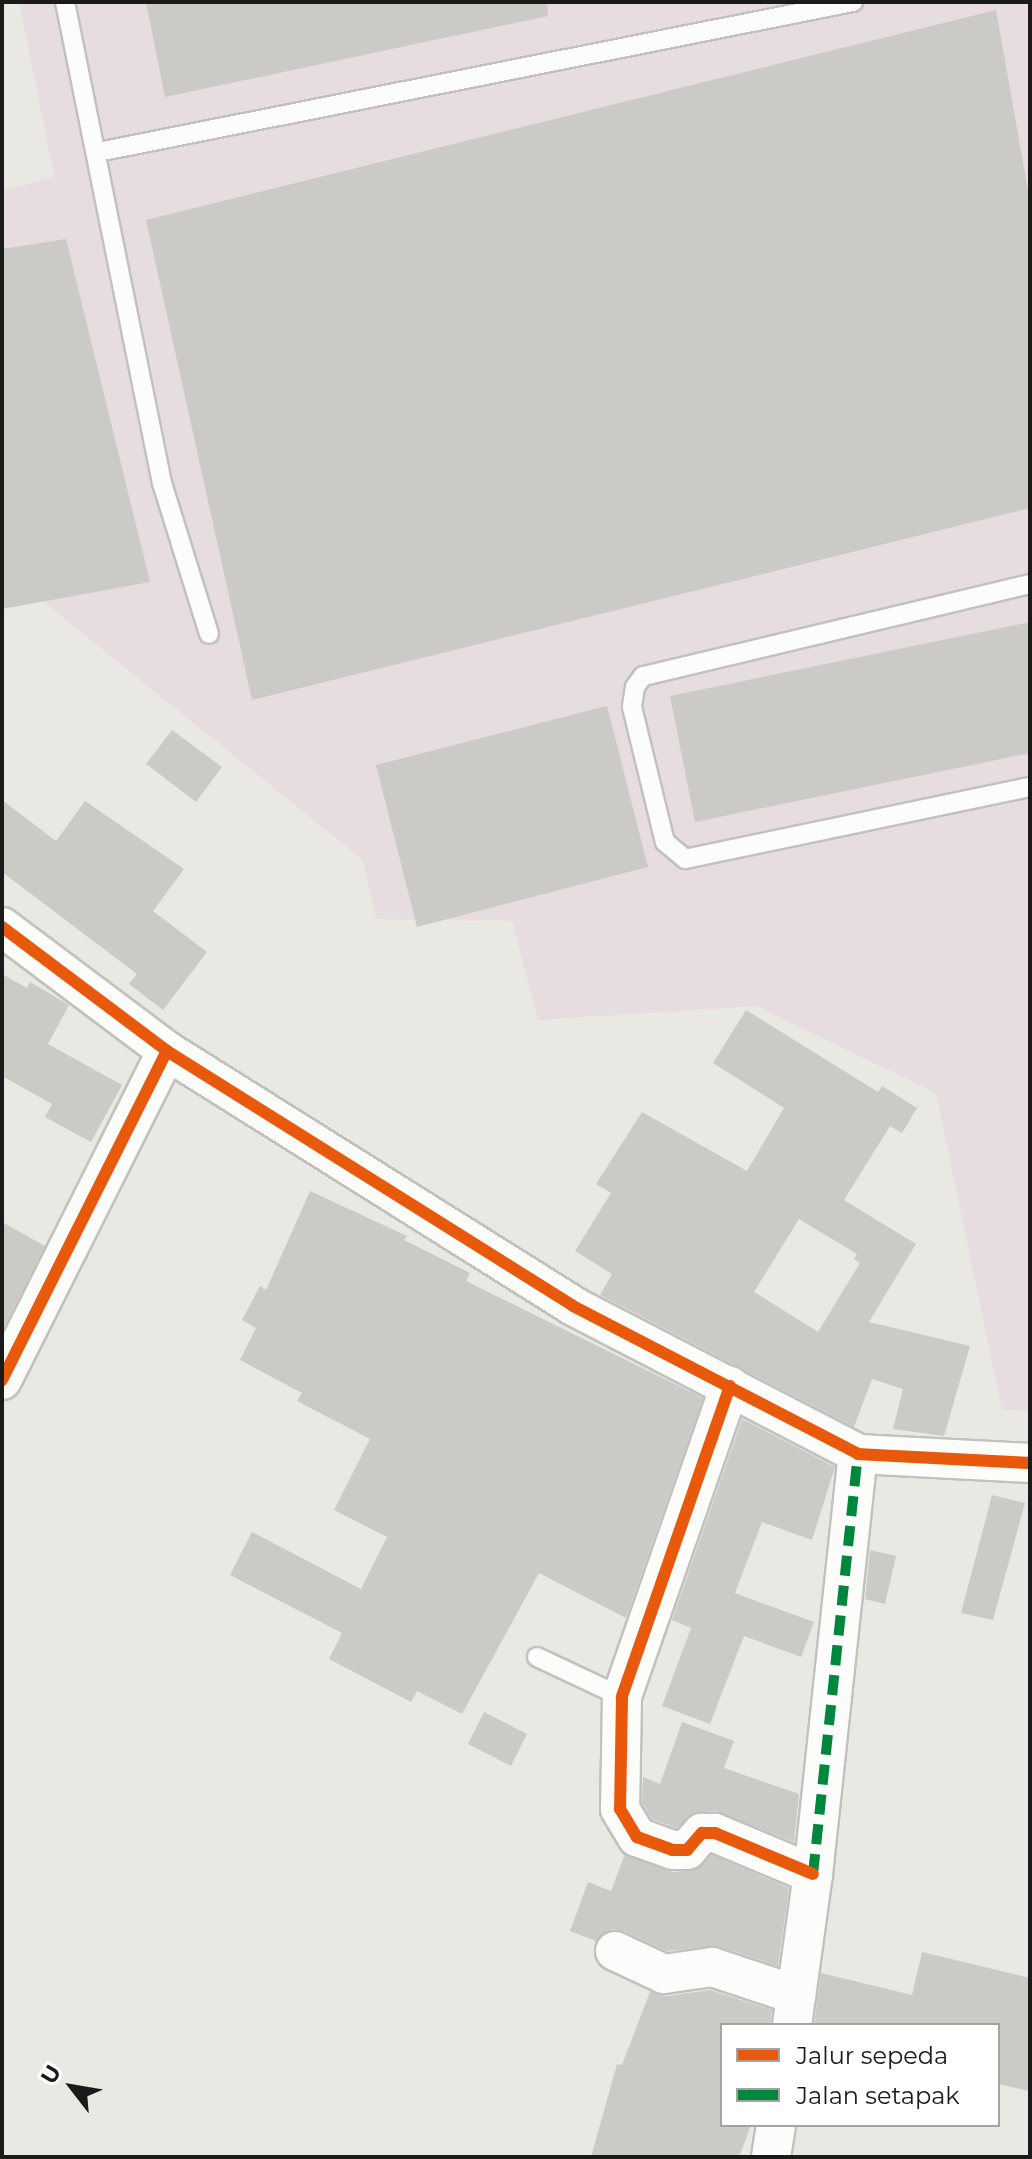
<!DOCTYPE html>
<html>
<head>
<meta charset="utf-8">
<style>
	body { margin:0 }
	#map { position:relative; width:1032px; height:2159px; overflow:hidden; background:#e9e8e3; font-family:Montserrat,sans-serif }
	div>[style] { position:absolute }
	.industrial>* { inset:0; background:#e7dce0 }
	.building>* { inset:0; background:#cbcac6 }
	.roads { filter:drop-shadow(2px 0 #c1c1bf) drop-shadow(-2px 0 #c1c1bf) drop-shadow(0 2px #c1c1bf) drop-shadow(0 -2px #c1c1bf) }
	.service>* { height:18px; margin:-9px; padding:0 9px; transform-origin:9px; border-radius:9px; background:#fcfcfb }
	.minor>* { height:38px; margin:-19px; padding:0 19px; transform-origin:19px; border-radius:19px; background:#fcfcfb }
	.quiet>* { height:10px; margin-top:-5px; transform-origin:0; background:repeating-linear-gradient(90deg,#00873e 0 20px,transparent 0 30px) }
	.cycleway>* { height:12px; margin:-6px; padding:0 6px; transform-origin:6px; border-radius:6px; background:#e8590c }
	span { translate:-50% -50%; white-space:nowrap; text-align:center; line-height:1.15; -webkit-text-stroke:8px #fff; paint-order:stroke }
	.frame { position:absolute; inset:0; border:4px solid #1a1a1a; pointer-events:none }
	.legend { position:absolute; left:720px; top:2023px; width:280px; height:104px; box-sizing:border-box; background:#fff; border:2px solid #a3a3a3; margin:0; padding:10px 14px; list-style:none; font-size:24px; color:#1a1a1a }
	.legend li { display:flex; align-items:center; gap:16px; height:40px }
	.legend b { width:40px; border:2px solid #a3a3a3 }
	.north { position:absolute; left:32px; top:2047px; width:80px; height:80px; -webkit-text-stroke:6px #fff; paint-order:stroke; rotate:301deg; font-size:22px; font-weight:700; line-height:32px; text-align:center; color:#1a1a1a }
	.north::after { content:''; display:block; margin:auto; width:28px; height:36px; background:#1a1a1a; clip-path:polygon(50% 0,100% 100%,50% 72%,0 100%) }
</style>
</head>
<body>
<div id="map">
	<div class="industrial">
		<i style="clip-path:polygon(19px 2px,1030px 2px,1030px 1411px,1002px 1410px,936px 1093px,756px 1006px,538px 1020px,512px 921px,376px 919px,363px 860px,2px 568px,2px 192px,54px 176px)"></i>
	</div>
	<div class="building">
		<i style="clip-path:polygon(146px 2px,547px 2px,548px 16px,165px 97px)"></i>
		<i style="clip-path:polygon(996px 10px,1030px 202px,1030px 508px,252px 700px,146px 220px)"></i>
		<i style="clip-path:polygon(66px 239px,150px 582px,2px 609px,2px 249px)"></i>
		<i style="clip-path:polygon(1030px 622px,1030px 753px,695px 822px,670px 696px)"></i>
		<i style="clip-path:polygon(607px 706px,648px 867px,417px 927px,376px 765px)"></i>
		<i style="clip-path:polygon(172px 730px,222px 767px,196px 802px,146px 764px)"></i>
		<i style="clip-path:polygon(2px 800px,56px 841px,85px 801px,184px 869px,153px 911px,207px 952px,163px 1010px,129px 984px,137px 974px,2px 872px)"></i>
		<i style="clip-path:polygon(2px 974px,27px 988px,30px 982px,69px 1005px,48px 1044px,122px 1085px,91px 1142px,45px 1117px,52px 1104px,2px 1076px)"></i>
		<i style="clip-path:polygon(evenodd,746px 1010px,878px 1092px,882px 1086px,917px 1108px,902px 1133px,890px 1126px,844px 1200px,916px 1244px,869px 1322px,970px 1346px,944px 1436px,893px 1429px,903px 1389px,872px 1379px,854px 1427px,600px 1295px,612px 1274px,575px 1251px,611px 1193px,596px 1184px,642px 1112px,747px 1171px,784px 1108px,713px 1063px,746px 1010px,799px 1219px,857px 1254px,854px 1259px,860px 1263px,818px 1332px,754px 1292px,799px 1219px)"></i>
		<i style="clip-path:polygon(310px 1191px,407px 1236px,404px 1240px,470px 1273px,466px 1281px,703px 1398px,626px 1618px,539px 1573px,462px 1714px,417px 1691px,411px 1702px,329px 1659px,342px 1633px,230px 1575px,252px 1532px,361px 1589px,387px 1537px,334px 1510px,370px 1439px,297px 1401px,302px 1393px,240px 1360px,256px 1328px,242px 1320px,260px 1286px,266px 1290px)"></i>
		<i style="clip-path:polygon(2px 1222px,45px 1246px,2px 1331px)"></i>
		<i style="clip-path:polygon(742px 1419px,835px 1467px,812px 1540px,762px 1522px,735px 1593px,814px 1622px,801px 1657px,744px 1636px,710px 1724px,662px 1706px,691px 1628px,672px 1620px)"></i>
		<i style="clip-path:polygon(992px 1495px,1025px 1503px,993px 1620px,961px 1613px)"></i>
		<i style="clip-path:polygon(870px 1550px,896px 1556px,885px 1604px,865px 1599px)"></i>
		<i style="clip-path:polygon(484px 1712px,527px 1734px,511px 1766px,468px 1744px)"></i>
		<i style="clip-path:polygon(682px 1722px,734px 1741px,724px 1768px,799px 1794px,794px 1842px,716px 1811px,694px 1813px,677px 1828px,652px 1819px,642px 1803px,643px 1777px,660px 1784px)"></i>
		<i style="clip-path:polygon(625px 1854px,673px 1872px,695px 1870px,712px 1855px,789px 1888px,778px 1966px,718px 1946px,667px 1951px,624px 1931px,612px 1929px,596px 1941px,570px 1931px,588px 1882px,611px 1891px)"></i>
		<i style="clip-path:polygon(922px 1952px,1030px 1978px,1030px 2091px,998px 2084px,998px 2025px,814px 2025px,821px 1973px,912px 1995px)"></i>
		<i style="clip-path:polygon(710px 1990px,772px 2010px,770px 2025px,722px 2025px,722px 2125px,751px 2125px,739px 2157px,591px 2157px,617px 2064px,622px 2065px,650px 1992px,667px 1996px)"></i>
	</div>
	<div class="roads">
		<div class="service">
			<i style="left:65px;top:2px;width:491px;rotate:78.6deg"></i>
			<i style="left:162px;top:483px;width:158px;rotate:72.7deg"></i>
			<i style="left:98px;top:152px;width:770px;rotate:-11.24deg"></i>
			<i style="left:1030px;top:584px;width:398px;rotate:166.6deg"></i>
			<i style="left:643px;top:676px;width:14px;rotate:126deg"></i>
			<i style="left:635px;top:687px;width:20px;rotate:99deg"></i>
			<i style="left:632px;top:707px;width:139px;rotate:76.3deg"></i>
			<i style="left:665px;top:842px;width:26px;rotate:40deg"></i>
			<i style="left:685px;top:859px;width:352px;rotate:-11.8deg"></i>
			<i style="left:537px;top:1657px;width:94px;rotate:25.2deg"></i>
		</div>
		<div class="minor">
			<i style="left:2px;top:927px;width:206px;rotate:36.9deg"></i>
			<i style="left:167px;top:1051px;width:479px;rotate:32.1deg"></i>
			<i style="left:573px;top:1306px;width:321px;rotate:27.4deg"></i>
			<i style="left:858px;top:1454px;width:172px;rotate:3deg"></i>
			<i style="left:2px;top:1380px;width:368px;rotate:-63.4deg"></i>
			<i style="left:730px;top:1386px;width:329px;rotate:109.2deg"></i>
			<i style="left:622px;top:1697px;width:112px;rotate:91deg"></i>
			<i style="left:620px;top:1809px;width:33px;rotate:59deg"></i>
			<i style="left:637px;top:1837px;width:38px;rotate:20deg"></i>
			<i style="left:673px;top:1850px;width:14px"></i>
			<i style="left:687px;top:1850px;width:23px;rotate:-49deg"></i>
			<i style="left:702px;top:1833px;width:13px"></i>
			<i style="left:715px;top:1833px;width:106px;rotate:22.7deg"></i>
			<i style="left:615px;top:1951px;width:54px;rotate:25.1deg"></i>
			<i style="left:664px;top:1974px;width:49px;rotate:-8.3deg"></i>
			<i style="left:712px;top:1967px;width:89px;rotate:18.4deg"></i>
			<i style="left:792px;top:2025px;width:152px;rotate:-82.1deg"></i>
			<i style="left:813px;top:1874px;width:422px;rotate:-83.9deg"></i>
			<i style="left:771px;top:2157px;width:32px;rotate:-81deg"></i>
		</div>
	</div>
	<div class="quiet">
		<i style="left:813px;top:1874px;width:422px;rotate:-83.9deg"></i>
	</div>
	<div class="cycleway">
		<i style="left:2px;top:927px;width:206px;rotate:36.9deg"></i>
		<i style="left:167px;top:1051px;width:479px;rotate:32.1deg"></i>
		<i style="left:573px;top:1306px;width:321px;rotate:27.4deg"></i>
		<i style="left:858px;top:1454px;width:172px;rotate:3deg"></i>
		<i style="left:2px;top:1380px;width:368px;rotate:-63.4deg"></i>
		<i style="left:730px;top:1386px;width:329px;rotate:109.2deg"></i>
		<i style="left:622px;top:1697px;width:112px;rotate:91deg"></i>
		<i style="left:620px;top:1809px;width:33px;rotate:59deg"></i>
		<i style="left:637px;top:1837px;width:38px;rotate:20deg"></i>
		<i style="left:673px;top:1850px;width:14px"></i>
		<i style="left:687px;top:1850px;width:23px;rotate:-49deg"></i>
		<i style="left:702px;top:1833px;width:13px"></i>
		<i style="left:715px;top:1833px;width:106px;rotate:22.7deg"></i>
	</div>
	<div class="frame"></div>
	<ul class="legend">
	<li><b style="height:10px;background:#e8590c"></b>Jalur sepeda</li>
	<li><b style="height:10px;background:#00873e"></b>Jalan setapak</li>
	</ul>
	<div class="north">U</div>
</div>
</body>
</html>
